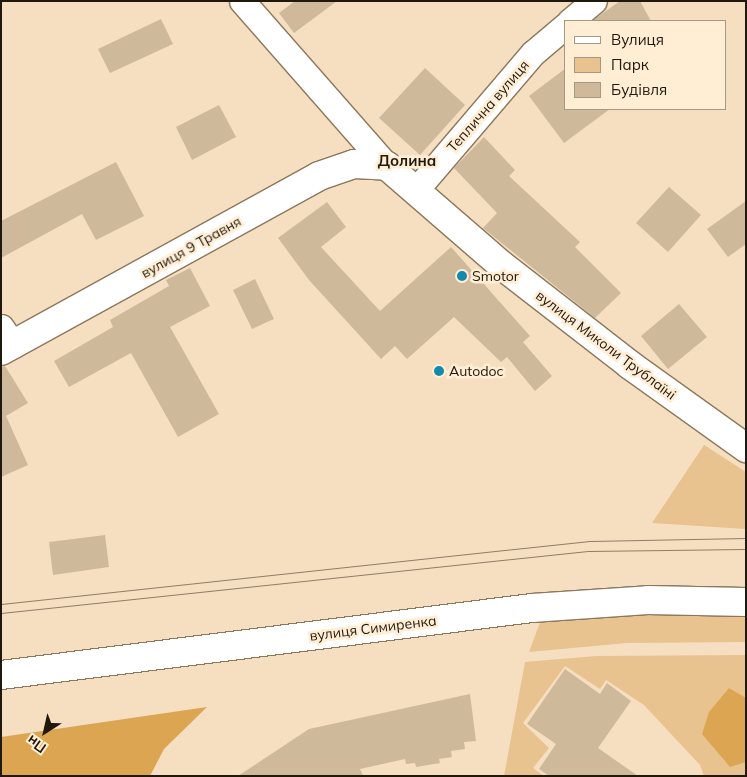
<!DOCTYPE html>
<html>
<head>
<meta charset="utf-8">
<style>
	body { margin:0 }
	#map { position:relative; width:747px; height:777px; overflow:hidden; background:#f5dfc0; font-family:Mulish,sans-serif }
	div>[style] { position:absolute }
	.green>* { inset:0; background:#e8c38f }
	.forest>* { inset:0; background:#dca551 }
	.building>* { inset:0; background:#cfb99b }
	.roads { filter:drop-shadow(1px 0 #8b775b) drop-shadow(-1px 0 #8b775b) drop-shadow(0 1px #8b775b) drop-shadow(0 -1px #8b775b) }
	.minor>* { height:25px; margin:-12.5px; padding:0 12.5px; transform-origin:12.5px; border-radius:12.5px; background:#fff }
	.tertiary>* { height:28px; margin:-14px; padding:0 14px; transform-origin:14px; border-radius:14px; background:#fff }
	.secondary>* { height:28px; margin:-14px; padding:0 14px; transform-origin:14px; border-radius:14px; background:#fff }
	.tram>* { height:1px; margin:-0.5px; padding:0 0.5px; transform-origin:0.5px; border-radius:0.5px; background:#8d7d68 }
	.dots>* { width:14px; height:14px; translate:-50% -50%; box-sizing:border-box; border:2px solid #ffedd4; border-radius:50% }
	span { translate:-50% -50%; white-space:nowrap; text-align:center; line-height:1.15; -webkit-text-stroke:5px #ffedd4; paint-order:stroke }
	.street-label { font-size:14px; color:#20180d }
	.poi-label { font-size:14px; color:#20180d }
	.left { translate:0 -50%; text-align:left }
	.neighbourhood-label { font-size:15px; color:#20180d; font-weight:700 }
	.frame { position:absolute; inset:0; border:2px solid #20180d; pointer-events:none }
	.legend { position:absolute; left:564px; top:20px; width:162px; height:90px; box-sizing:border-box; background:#ffedd4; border:1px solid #a69884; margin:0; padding:6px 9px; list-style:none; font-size:15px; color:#20180d }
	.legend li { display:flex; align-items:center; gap:10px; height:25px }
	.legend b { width:25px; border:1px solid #a69884 }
	.north { position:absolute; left:20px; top:707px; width:50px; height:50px; -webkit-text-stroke:4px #ffedd4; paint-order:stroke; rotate:215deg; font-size:14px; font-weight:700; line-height:20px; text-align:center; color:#20180d }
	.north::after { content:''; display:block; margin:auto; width:18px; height:22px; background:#20180d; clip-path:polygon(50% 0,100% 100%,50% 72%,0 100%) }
</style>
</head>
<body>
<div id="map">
	<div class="green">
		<i style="clip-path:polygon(704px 445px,746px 472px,746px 529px,652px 523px)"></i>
		<i style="clip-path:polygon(649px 607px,746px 612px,746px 642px,627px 643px,529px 652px,542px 617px)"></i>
		<i style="clip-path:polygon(746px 655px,746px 776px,704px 776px,700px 765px,644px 705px,606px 680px,600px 689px,565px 666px,523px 723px,549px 748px,533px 768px,544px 776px,504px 776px,525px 662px,596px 656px)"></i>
	</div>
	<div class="forest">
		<i style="clip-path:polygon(729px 688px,746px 698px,746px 762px,730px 767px,702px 734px,709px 712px)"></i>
		<i style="clip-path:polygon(207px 707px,164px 749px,150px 776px,1px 776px,1px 737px)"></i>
	</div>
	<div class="building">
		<i style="clip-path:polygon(295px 1px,337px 1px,294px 33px,279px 13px)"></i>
		<i style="clip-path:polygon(620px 1px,640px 1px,651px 21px,592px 21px)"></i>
		<i style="clip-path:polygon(161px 19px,173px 44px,110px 73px,98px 49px)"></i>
		<i style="clip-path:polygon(425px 68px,465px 105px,420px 155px,379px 118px)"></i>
		<i style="clip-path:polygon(566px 68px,566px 109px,610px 109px,564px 143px,529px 96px)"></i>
		<i style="clip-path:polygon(219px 105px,236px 137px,192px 160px,176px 127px)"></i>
		<i style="clip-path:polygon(484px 137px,515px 170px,509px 176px,580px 242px,575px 247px,621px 293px,595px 318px,483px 228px,497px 213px,454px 168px)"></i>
		<i style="clip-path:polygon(116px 162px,144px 216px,96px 240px,82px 214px,1px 258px,1px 221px)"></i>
		<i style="clip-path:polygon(669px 187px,701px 215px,668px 252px,636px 223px)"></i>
		<i style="clip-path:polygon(746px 201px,746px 244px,728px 257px,707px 229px)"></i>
		<i style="clip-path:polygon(327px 202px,346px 227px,321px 247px,380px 311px,451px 247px,530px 336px,523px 342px,552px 376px,535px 391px,507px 357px,501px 362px,454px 317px,407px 359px,395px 346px,381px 359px,309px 280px,278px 238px)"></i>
		<i style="clip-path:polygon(190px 268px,210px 306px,170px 327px,219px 414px,178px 437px,131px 353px,69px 387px,54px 361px,113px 327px,110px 320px,169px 286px,166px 280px)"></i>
		<i style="clip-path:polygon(255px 279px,274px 319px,252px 329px,233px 290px)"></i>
		<i style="clip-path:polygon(679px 304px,707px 337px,668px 369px,641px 336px)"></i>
		<i style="clip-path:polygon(5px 366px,28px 403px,6px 416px,28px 465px,1px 477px,1px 367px)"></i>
		<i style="clip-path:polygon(105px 535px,109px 567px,53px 575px,49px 542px)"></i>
		<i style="clip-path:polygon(565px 669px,600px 694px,607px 683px,631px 701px,598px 748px,638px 776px,549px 776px,539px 769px,556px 744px,527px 724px)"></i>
		<i style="clip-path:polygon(470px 694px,476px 741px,464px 742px,465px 749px,451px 751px,452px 757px,439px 759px,440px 763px,416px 767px,415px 763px,406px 764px,405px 759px,360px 769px,363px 776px,238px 776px,309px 729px)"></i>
	</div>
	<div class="roads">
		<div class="minor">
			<i style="left:242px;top:1px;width:220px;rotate:48.7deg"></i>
			<i style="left:570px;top:21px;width:31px;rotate:-40deg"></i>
			<i style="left:415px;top:191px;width:182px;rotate:-49.5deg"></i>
			<i style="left:533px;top:53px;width:43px;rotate:-40.3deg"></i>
			<i style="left:1px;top:327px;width:22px;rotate:56deg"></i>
		</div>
		<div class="tertiary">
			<i style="left:1px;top:351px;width:363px;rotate:-28.8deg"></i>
			<i style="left:319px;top:176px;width:37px;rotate:-19deg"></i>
			<i style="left:354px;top:164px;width:33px;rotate:3deg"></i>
			<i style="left:387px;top:166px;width:150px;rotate:40.9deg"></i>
			<i style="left:500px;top:264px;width:165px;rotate:37.8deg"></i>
			<i style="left:630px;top:365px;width:143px;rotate:35.6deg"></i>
		</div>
		<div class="secondary">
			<i style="left:1px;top:675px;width:535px;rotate:-7.19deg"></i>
			<i style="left:532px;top:608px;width:116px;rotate:-3.9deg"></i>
			<i style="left:648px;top:600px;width:98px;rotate:1.2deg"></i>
		</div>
	</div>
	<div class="tram">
		<i style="left:1px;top:604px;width:592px;rotate:-6.11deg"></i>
		<i style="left:590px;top:541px;width:156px;rotate:-1.1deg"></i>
		<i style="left:1px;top:613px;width:590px;rotate:-6.03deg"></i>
		<i style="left:588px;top:551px;width:158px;rotate:-0.7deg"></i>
	</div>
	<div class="dots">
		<i style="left:462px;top:276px;background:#1389ad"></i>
		<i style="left:439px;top:371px;background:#1389ad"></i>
	</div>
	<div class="street-label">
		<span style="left:488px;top:106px;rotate:-49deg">Теплична вулиця</span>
		<span style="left:191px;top:247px;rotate:-29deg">вулиця 9 Травня</span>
		<span style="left:606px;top:345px;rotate:37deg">вулиця Миколи Трублаїні</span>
		<span style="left:373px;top:628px;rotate:-7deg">вулиця Симиренка</span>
	</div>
	<div class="poi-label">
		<span class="left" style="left:472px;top:276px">Smotor</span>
		<span class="left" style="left:449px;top:371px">Autodoc</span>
	</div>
	<div class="neighbourhood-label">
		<span style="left:407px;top:161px">Долина</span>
	</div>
	<div class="frame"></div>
	<ul class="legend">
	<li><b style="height:6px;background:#fff"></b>Вулиця</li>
	<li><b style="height:14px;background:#e8c38f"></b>Парк</li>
	<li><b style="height:14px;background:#cfb99b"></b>Будівля</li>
	</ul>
	<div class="north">Пн</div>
</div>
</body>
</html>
